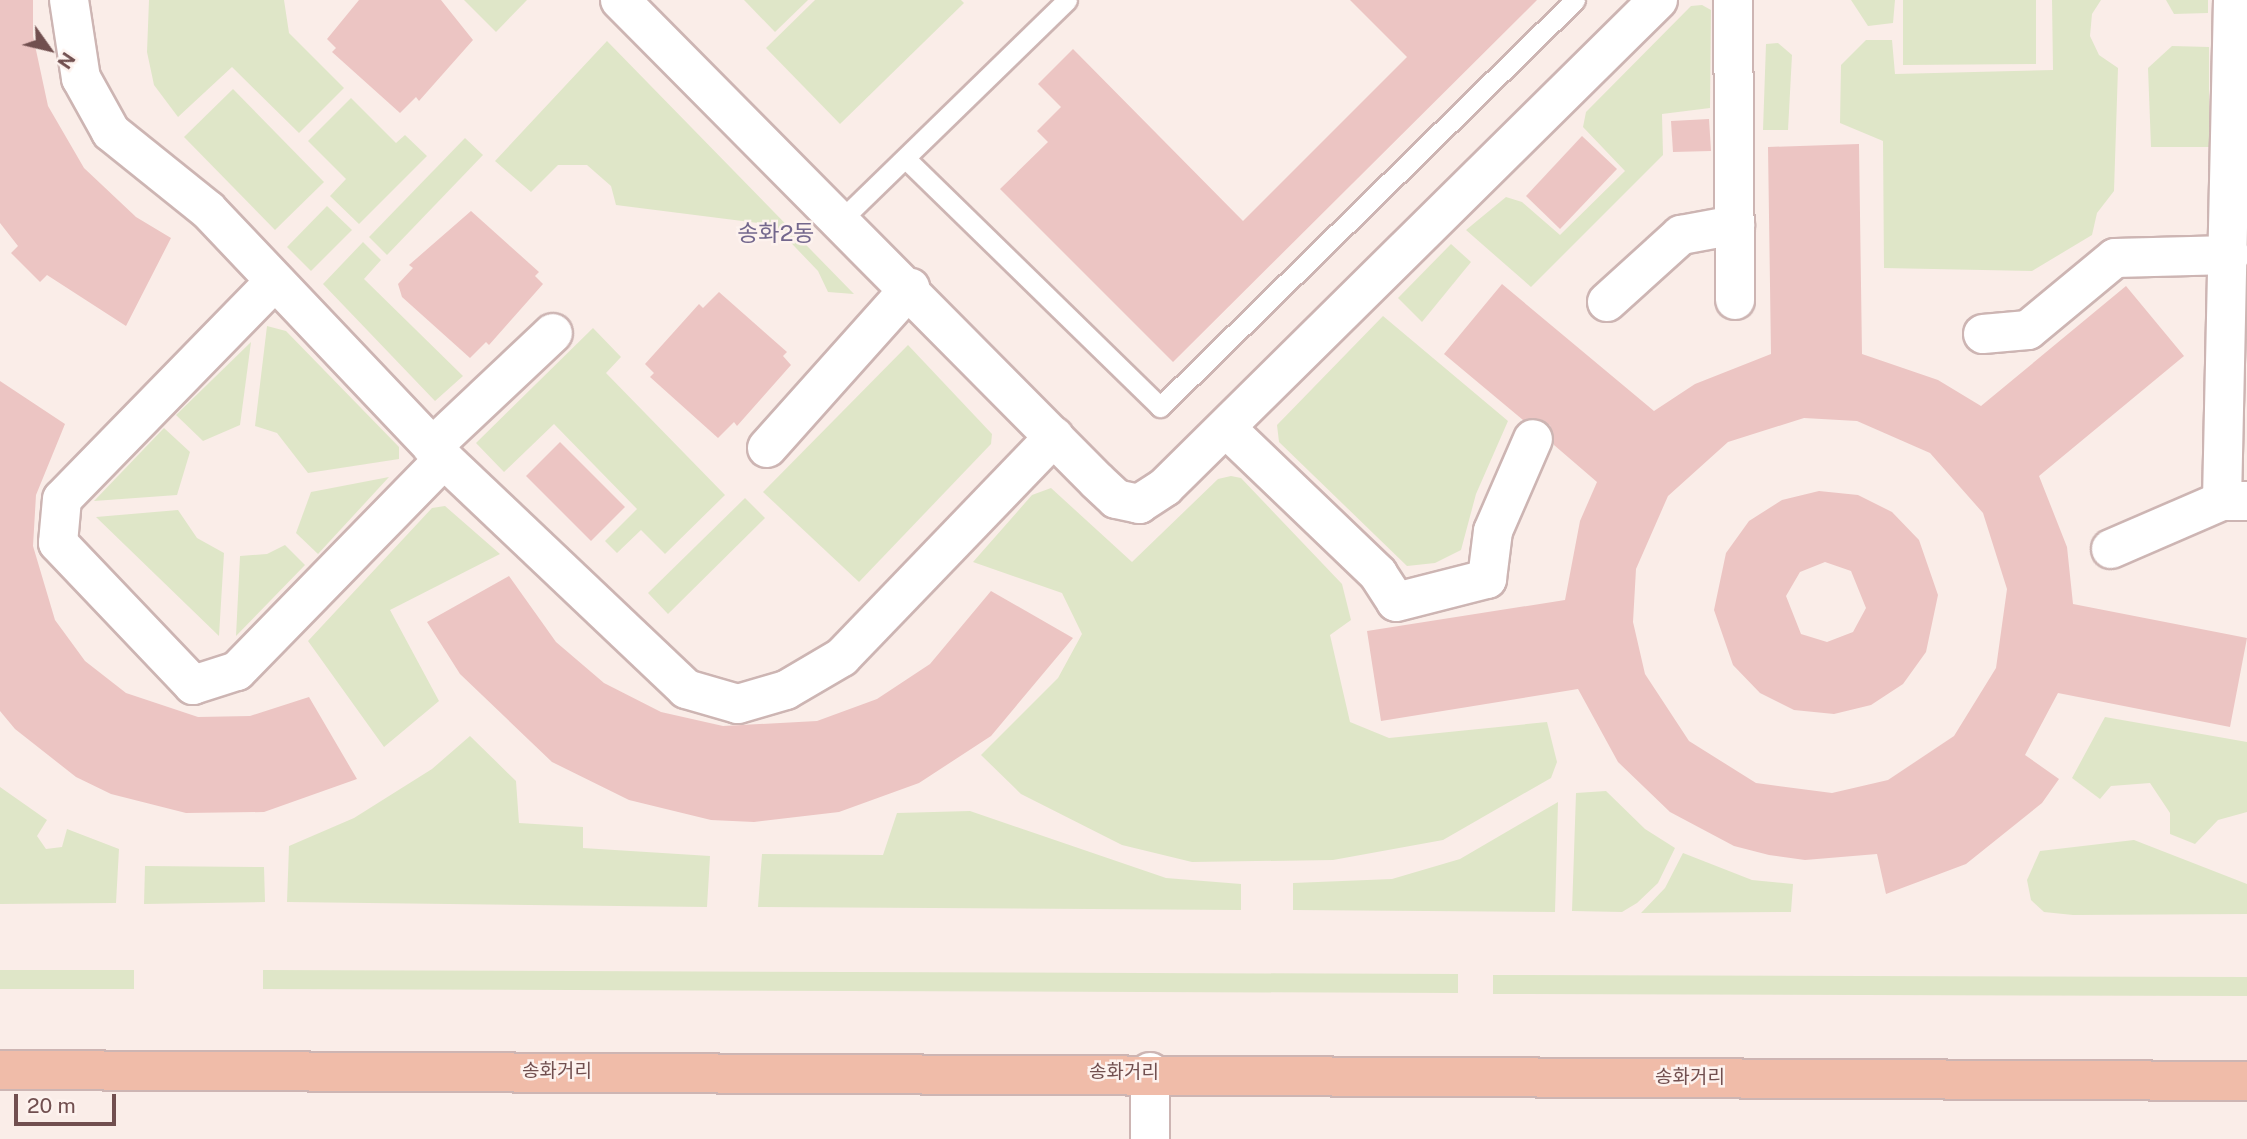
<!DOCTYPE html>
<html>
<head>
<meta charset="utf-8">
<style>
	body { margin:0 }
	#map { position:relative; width:2247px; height:1139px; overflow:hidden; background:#faede8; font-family:"Public Sans","Noto Sans KR",sans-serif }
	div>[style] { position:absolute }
	.green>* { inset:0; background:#dfe6c8 }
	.building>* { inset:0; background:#ecc5c3 }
	.roads { filter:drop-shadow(2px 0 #cdb5b3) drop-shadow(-2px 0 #cdb5b3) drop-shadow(0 2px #cdb5b3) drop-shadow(0 -2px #cdb5b3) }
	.service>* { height:19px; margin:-9.5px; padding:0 9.5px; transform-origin:9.5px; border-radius:9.5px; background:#fff }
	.minor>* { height:38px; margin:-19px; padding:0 19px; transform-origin:19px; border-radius:19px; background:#fff }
	.primary>* { height:38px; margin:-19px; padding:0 19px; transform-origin:19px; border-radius:19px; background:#f0bca9 }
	span { translate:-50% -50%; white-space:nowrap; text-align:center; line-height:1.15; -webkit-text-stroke:5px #fdf2ee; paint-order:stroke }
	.street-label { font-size:19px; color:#714f4f }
	.quarter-label { font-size:23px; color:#73678d }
	.north { position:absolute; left:14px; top:14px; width:70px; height:70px; -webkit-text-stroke:5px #fdf2ee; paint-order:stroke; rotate:124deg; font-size:19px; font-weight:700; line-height:28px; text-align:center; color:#714f4f }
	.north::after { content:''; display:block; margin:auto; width:24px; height:32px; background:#714f4f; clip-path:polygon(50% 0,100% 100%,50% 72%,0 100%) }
	.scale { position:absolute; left:14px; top:1094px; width:102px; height:32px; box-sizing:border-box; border:4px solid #714f4f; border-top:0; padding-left:9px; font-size:21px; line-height:24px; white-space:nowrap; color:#714f4f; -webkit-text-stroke:5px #fdf2ee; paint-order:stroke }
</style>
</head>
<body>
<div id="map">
	<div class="green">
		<i style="clip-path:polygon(149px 0,284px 0,289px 33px,344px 88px,299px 133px,232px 67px,178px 117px,154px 85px,147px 52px)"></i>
		<i style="clip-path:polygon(464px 0,527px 0,496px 32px)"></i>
		<i style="clip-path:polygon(744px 0,808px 0,775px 32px)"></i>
		<i style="clip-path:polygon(815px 0,961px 0,964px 3px,840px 124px,766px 48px)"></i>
		<i style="clip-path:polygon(1851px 0,1895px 0,1893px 23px,1868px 26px)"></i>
		<i style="clip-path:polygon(1903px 0,2036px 0,2036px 64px,1903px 65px)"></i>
		<i style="clip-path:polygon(2052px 0,2101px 0,2092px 14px,2090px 36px,2099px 55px,2118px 68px,2114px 191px,2097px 213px,2092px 235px,2032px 271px,1884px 268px,1883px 141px,1840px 123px,1841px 65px,1866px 40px,1892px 40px,1895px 74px,2053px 70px)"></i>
		<i style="clip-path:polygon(2166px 0,2208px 0,2208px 13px,2174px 14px)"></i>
		<i style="clip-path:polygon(1702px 5px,1711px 10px,1710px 108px,1662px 114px,1663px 155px,1531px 287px,1466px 230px,1506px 197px,1522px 202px,1560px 235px,1625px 171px,1583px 127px,1586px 112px,1691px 6px)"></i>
		<i style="clip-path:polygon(607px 41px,854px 294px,828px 292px,818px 271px,774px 225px,616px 205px,611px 186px,587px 165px,558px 165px,531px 192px,495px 161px)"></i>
		<i style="clip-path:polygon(1778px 43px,1792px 55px,1788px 130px,1763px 130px,1766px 44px)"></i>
		<i style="clip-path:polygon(2172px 46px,2209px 47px,2209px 147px,2151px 147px,2148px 68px)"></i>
		<i style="clip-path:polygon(233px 89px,324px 182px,275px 230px,184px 137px)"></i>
		<i style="clip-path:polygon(351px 98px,396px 143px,405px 135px,427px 156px,359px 224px,330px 196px,346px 179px,308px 141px)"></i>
		<i style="clip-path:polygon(465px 138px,483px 155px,387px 255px,369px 237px)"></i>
		<i style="clip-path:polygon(327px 206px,352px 230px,311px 271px,287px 247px)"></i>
		<i style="clip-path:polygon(363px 242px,381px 260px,364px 279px,463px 376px,435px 401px,323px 284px)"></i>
		<i style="clip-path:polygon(1451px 244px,1471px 262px,1422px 322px,1398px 298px)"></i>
		<i style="clip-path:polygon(1383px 316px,1508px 421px,1476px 494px,1461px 550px,1435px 563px,1407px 566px,1279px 442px,1277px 425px)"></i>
		<i style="clip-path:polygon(267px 326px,286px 331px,399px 447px,399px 459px,308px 473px,277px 433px,255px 426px)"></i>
		<i style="clip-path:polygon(593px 328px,621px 357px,606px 373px,725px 495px,665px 554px,641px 530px,617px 553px,605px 541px,637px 509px,554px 424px,504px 472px,476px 443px)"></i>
		<i style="clip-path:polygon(251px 342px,240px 425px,203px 441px,176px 415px)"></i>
		<i style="clip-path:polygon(908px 345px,992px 434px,991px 444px,859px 582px,763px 492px)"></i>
		<i style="clip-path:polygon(164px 428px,190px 452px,177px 495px,94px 501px)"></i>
		<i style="clip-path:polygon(1231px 476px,1241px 478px,1342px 584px,1351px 620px,1330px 635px,1350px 722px,1389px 738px,1547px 722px,1557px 762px,1551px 778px,1443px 840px,1333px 860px,1192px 862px,1122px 845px,1021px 794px,981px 755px,1058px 678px,1082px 634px,1062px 593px,973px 562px,1032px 495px,1051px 488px,1132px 562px,1218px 479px)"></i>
		<i style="clip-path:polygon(389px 477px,318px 554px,296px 533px,311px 492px)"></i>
		<i style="clip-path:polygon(745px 498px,765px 518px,668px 614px,648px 593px)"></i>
		<i style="clip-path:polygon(445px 506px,500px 554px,390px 610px,439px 701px,384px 747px,308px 641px,432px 508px)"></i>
		<i style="clip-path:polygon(178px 510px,197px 538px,224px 553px,219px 636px,96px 517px)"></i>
		<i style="clip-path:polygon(285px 545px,305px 565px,236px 636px,240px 556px,267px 554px)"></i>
		<i style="clip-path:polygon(2105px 717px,2247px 742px,2247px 812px,2218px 820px,2195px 844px,2170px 834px,2170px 813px,2150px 783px,2111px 786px,2100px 799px,2072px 778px)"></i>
		<i style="clip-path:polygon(470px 736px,516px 781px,519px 823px,583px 827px,583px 848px,710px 856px,707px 907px,287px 902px,289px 846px,354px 818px,432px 769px)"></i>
		<i style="clip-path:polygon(0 787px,47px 820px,37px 836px,46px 849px,62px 847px,67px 829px,119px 849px,116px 903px,0 904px)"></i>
		<i style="clip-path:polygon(1606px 791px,1645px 829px,1675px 848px,1658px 883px,1637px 903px,1622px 912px,1572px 911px,1576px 793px)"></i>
		<i style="clip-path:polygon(1558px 802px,1555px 912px,1293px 910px,1293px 883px,1392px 879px,1460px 859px)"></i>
		<i style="clip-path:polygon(970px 811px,1166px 878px,1241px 884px,1241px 910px,758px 907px,762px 854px,883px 855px,897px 813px)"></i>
		<i style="clip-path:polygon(2134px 840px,2247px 884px,2247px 914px,2073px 915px,2044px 912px,2031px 900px,2027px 880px,2040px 851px)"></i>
		<i style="clip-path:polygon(1683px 853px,1752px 880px,1793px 884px,1791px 912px,1641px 913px,1665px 888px)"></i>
		<i style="clip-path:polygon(145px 866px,264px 867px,265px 902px,144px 904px)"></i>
		<i style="clip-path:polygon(0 970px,134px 970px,134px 989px,0 989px)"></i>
		<i style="clip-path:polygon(263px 970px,1458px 974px,1458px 993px,263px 989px)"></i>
		<i style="clip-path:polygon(1493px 975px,2247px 977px,2247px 996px,1493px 994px)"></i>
	</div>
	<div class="building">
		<i style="clip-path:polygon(0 0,33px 0,33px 36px,48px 106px,84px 168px,136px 217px,171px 238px,126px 326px,47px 275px,40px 282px,11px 253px,18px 246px,0 223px)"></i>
		<i style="clip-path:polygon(359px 0,441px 0,473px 40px,419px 101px,416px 97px,400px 113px,332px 52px,336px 48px,327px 39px)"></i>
		<i style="clip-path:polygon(1350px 0,1537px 0,1173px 362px,1000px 189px,1048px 142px,1037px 131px,1061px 107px,1038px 84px,1073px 49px,1243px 221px,1407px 57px)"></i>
		<i style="clip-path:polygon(1709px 119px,1711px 151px,1673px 152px,1671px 121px)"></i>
		<i style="clip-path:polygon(1582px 136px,1617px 169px,1560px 229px,1526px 196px)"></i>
		<i style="clip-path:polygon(evenodd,1859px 144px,1862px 354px,1938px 380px,1981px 406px,2126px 286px,2184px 356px,2039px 476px,2067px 547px,2073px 604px,2247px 638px,2230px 727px,2058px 693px,2025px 755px,2059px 779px,2042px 803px,1966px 864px,1886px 894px,1877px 854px,1805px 860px,1769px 855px,1734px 846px,1670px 812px,1618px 762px,1578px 689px,1381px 721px,1367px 631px,1565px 600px,1580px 521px,1597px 482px,1554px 445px,1550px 425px,1523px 420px,1444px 354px,1502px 284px,1654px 411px,1695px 384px,1771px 354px,1768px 147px,1859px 144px,1804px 418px,1857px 421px,1930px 453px,1983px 513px,2007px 589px,1996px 668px,1954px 736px,1888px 780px,1832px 793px,1756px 783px,1689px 741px,1645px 674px,1633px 622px,1636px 569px,1668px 496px,1728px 442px,1804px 418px)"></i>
		<i style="clip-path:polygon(471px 211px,539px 272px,535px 276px,543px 284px,489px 345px,486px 342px,470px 358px,402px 297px,398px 284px,413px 268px,409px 265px)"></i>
		<i style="clip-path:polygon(719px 292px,787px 352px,783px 356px,791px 365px,737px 426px,734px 422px,718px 438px,650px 377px,654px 373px,645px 364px,699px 304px,703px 308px)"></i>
		<i style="clip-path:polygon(0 381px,65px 424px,36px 495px,33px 546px,55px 620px,85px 661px,126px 693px,198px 717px,250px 716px,309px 697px,357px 779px,264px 812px,186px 813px,111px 794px,76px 777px,15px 729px,0 711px)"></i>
		<i style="clip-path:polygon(560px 442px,625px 507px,591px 541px,526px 476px)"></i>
		<i style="clip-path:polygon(evenodd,1819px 491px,1858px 495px,1892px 512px,1919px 540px,1938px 595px,1926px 652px,1903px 684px,1871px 705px,1834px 714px,1794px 710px,1760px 693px,1733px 665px,1714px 610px,1726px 553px,1749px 521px,1782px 500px,1819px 491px,1825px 562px,1851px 571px,1866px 608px,1853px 632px,1827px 642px,1801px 634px,1786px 596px,1800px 572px,1825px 562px)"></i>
		<i style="clip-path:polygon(509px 576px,556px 642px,604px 683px,661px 712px,723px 726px,817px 721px,877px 699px,930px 664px,991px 591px,1073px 638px,991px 736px,919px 783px,839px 812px,754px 822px,711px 820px,629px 800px,552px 762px,460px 674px,427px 622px)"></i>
	</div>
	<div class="roads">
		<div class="service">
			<i style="left:906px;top:159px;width:355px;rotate:44.3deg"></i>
			<i style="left:1160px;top:407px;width:581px;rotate:-44.44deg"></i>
			<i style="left:841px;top:220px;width:315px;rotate:-44.2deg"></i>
		</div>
		<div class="minor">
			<i style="left:69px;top:0;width:79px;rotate:81.3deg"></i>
			<i style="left:81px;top:78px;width:62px;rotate:60.9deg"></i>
			<i style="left:111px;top:132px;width:124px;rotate:38.8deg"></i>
			<i style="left:208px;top:210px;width:343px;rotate:46.5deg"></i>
			<i style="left:444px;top:459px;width:334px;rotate:43.5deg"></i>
			<i style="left:686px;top:689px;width:54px;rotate:16.1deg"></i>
			<i style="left:738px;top:704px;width:50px;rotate:-16.3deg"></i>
			<i style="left:786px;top:690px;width:65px;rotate:-30.5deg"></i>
			<i style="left:842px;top:657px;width:306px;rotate:-46.1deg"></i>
			<i style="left:620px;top:0;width:677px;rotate:45.24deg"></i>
			<i style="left:1097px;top:481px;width:26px;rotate:43deg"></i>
			<i style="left:1116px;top:499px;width:24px;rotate:12deg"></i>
			<i style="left:1139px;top:504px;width:31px;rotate:-33deg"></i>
			<i style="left:1165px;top:487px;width:693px;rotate:-44.65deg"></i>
			<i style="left:1733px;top:0;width:300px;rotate:89.6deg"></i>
			<i style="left:2233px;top:0;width:501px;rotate:91.26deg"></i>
			<i style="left:2222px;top:501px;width:25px"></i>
			<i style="left:274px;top:282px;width:303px;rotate:134.3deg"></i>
			<i style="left:62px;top:499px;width:44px;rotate:95.2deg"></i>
			<i style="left:58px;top:543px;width:196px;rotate:46.4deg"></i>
			<i style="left:193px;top:685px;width:46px;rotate:-17.7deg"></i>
			<i style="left:237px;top:671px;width:296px;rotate:-45.7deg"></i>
			<i style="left:1607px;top:302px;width:100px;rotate:-42.2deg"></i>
			<i style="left:1681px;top:235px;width:55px;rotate:-10.5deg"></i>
			<i style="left:1983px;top:334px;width:45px;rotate:-5.1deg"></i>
			<i style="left:2028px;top:330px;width:113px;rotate:-39.6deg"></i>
			<i style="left:2115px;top:258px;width:115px;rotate:-1.5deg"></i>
			<i style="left:1226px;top:428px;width:211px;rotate:43.8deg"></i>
			<i style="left:1378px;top:574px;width:33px;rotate:57deg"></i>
			<i style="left:1396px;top:602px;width:94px;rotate:-14.2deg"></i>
			<i style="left:1487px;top:579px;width:48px;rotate:-82.9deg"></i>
			<i style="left:1493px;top:531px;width:100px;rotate:-66.5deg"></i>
			<i style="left:432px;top:447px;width:166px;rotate:-43.3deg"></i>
			<i style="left:767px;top:448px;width:215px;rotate:-48.2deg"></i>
			<i style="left:2111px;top:549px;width:121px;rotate:-23.4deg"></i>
			<i style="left:1150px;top:1139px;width:67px;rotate:-90deg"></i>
		</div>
		<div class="primary">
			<i style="left:0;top:1070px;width:2247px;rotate:0.28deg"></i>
		</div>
	</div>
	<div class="street-label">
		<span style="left:557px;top:1071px">송화거리</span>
		<span style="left:1124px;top:1072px">송화거리</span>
		<span style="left:1690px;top:1077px">송화거리</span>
	</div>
	<div class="quarter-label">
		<span style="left:776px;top:233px">송화2동</span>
	</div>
	<div class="north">N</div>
	<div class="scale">20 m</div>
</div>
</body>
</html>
